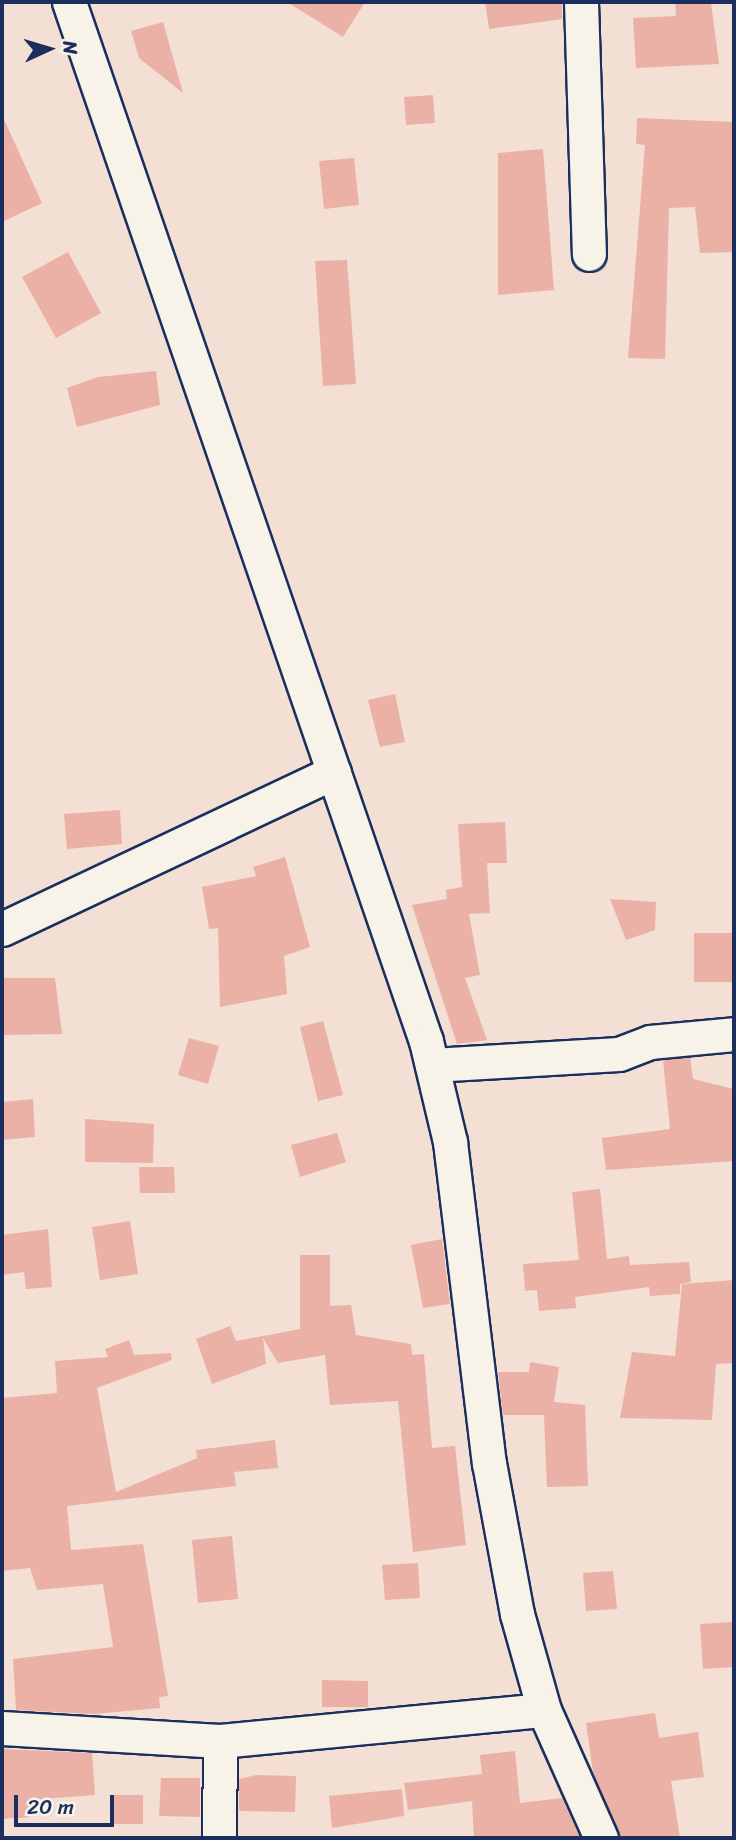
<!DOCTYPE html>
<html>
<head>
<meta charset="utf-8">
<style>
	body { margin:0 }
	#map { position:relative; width:736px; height:1840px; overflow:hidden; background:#f3dfd4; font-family:Sriracha,sans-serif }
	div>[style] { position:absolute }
	.building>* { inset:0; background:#ebb1a6 }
	.roads { filter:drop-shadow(2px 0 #1b2f5e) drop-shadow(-2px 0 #1b2f5e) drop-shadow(0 2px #1b2f5e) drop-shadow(0 -2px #1b2f5e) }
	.minor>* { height:33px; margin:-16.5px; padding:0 16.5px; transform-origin:16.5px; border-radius:16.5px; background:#f7f3e8 }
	span { translate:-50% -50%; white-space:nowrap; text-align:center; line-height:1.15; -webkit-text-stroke:5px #f7f3e8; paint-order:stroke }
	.frame { position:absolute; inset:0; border:4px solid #1b2f5e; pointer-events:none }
	.north { position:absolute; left:14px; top:14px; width:70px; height:70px; -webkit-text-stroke:5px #f7f3e8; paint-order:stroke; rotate:86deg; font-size:19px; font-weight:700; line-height:28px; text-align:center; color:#1b2f5e }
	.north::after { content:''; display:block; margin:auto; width:24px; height:32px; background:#1b2f5e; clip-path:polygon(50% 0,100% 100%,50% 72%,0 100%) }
	.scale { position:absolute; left:14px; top:1795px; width:100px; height:32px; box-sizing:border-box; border:4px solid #1b2f5e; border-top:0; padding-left:9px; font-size:21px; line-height:24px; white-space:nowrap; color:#1b2f5e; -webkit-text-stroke:5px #f7f3e8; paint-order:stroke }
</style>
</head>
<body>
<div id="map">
	<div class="building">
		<i style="clip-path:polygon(287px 2px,365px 2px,343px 37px)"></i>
		<i style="clip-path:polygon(485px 2px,562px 2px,562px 19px,489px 29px)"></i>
		<i style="clip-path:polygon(675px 2px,711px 2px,719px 64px,636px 68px,633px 18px,676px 16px)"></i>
		<i style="clip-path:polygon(163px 22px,183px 93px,139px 58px,131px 31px)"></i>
		<i style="clip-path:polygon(433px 95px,435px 123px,406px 125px,404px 97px)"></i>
		<i style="clip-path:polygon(2px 115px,42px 203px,2px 222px)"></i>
		<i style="clip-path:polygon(637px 118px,734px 122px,734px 252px,700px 253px,695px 207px,669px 208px,665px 359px,628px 358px,645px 145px,636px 144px)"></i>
		<i style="clip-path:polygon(543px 149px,554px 290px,498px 295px,498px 153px)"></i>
		<i style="clip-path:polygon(354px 158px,359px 205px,324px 209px,319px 161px)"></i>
		<i style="clip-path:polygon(68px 252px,101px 313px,56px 338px,22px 277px)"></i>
		<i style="clip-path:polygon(347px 260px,356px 384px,323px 386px,315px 261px)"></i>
		<i style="clip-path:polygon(156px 371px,160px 405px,77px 427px,67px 388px,98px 377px)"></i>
		<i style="clip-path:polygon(395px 694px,405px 742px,380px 747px,368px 700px)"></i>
		<i style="clip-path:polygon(120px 810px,122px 844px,67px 849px,64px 814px)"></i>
		<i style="clip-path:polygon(505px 822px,507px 863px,487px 863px,490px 913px,469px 914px,480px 975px,465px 978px,487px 1040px,457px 1044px,412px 905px,447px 899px,446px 890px,462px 887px,458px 824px)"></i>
		<i style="clip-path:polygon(285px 857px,310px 947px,284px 956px,287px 994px,220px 1007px,218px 928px,209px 929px,202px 887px,256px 876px,253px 867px)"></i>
		<i style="clip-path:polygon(610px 899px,656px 902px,655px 930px,626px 940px)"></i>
		<i style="clip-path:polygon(694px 933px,732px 933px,732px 982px,694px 982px)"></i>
		<i style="clip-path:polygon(2px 978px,55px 978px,62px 1034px,2px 1035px)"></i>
		<i style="clip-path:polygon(323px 1021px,343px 1095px,318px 1101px,300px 1027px)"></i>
		<i style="clip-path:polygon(189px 1038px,219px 1046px,208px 1084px,178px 1075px)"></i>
		<i style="clip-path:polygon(690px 1057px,693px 1079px,734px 1089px,734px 1161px,606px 1170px,602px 1138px,670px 1129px,663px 1060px)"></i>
		<i style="clip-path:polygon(33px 1099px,35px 1137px,2px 1140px,2px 1102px)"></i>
		<i style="clip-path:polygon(85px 1119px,154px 1124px,153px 1163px,85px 1162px)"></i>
		<i style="clip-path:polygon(337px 1133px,346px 1162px,300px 1177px,291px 1145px)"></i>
		<i style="clip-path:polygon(139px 1167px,174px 1167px,175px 1193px,140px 1193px)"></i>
		<i style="clip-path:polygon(600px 1189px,607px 1259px,629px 1256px,630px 1265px,689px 1262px,691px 1282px,680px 1284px,680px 1294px,650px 1296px,649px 1287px,575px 1297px,576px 1308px,539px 1311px,537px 1290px,525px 1291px,523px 1264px,579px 1260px,572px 1192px)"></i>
		<i style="clip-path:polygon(130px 1221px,138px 1274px,100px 1280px,92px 1227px)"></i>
		<i style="clip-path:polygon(48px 1229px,52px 1287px,26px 1289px,24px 1272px,2px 1275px,2px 1235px)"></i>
		<i style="clip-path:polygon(442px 1239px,450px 1304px,423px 1308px,411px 1245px)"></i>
		<i style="clip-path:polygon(300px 1255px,330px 1255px,330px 1306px,351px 1305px,356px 1335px,411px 1344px,412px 1355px,424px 1354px,432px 1448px,455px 1446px,466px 1545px,413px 1552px,398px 1401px,330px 1405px,325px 1355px,278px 1363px,263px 1338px,266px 1364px,212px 1384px,196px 1339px,230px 1326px,236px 1341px,300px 1329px)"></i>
		<i style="clip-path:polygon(734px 1280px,734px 1363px,716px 1364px,712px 1420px,620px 1418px,632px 1352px,675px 1356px,682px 1284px)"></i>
		<i style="clip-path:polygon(129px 1340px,134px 1355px,171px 1353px,172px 1360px,97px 1388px,116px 1492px,197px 1458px,196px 1450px,275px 1440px,278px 1468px,234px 1472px,236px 1486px,67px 1506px,71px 1550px,143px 1544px,168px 1696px,159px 1697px,160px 1708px,94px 1714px,16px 1710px,13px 1659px,113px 1647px,103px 1584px,37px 1590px,30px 1568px,2px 1571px,2px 1398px,57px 1393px,55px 1361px,108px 1357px,105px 1349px)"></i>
		<i style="clip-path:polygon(530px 1362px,559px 1367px,554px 1402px,585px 1405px,588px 1486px,547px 1487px,544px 1415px,503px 1415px,498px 1372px,529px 1372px)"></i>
		<i style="clip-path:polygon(232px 1536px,238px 1599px,198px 1603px,192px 1540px)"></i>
		<i style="clip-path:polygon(418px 1563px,420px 1598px,385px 1600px,382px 1565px)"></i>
		<i style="clip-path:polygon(613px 1571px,617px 1609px,586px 1611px,583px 1573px)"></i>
		<i style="clip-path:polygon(732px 1622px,734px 1667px,703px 1669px,700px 1624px)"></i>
		<i style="clip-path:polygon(322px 1680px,368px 1681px,368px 1707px,322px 1707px)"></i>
		<i style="clip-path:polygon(655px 1713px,659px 1738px,698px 1732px,704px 1777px,671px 1781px,680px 1838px,620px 1838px,593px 1772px,586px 1723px)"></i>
		<i style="clip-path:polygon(2px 1749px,92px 1753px,95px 1795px,30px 1800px,31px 1817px,2px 1819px)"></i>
		<i style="clip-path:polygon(515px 1751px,520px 1803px,562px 1798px,580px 1838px,474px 1838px,472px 1801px,408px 1810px,404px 1783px,482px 1774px,480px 1755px)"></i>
		<i style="clip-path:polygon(256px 1775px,296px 1776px,295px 1812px,239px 1811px,239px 1779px)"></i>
		<i style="clip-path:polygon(161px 1778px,200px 1778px,200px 1817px,159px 1816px)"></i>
		<i style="clip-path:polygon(402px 1789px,404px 1816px,332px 1828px,329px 1796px)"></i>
		<i style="clip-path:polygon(113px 1795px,143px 1795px,143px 1824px,113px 1824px)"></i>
	</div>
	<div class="roads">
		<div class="minor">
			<i style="left:69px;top:2px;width:1099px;rotate:71.04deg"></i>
			<i style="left:426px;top:1041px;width:104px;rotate:76.6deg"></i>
			<i style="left:450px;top:1142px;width:323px;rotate:83.1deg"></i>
			<i style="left:489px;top:1463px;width:154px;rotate:79.5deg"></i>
			<i style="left:517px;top:1614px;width:100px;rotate:74.3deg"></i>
			<i style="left:544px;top:1710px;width:140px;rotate:66deg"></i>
			<i style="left:581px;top:2px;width:252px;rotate:88.2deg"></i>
			<i style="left:2px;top:929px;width:367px;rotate:-25.3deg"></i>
			<i style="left:432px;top:1065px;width:187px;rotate:-3.4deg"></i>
			<i style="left:619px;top:1054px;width:33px;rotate:-21deg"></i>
			<i style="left:650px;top:1042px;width:84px;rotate:-5.4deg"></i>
			<i style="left:2px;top:1728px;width:218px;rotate:3.4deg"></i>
			<i style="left:220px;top:1741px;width:325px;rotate:-5.5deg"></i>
			<i style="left:219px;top:1838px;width:97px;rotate:-89.4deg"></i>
		</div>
	</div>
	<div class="frame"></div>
	<div class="north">N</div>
	<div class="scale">20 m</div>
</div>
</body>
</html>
